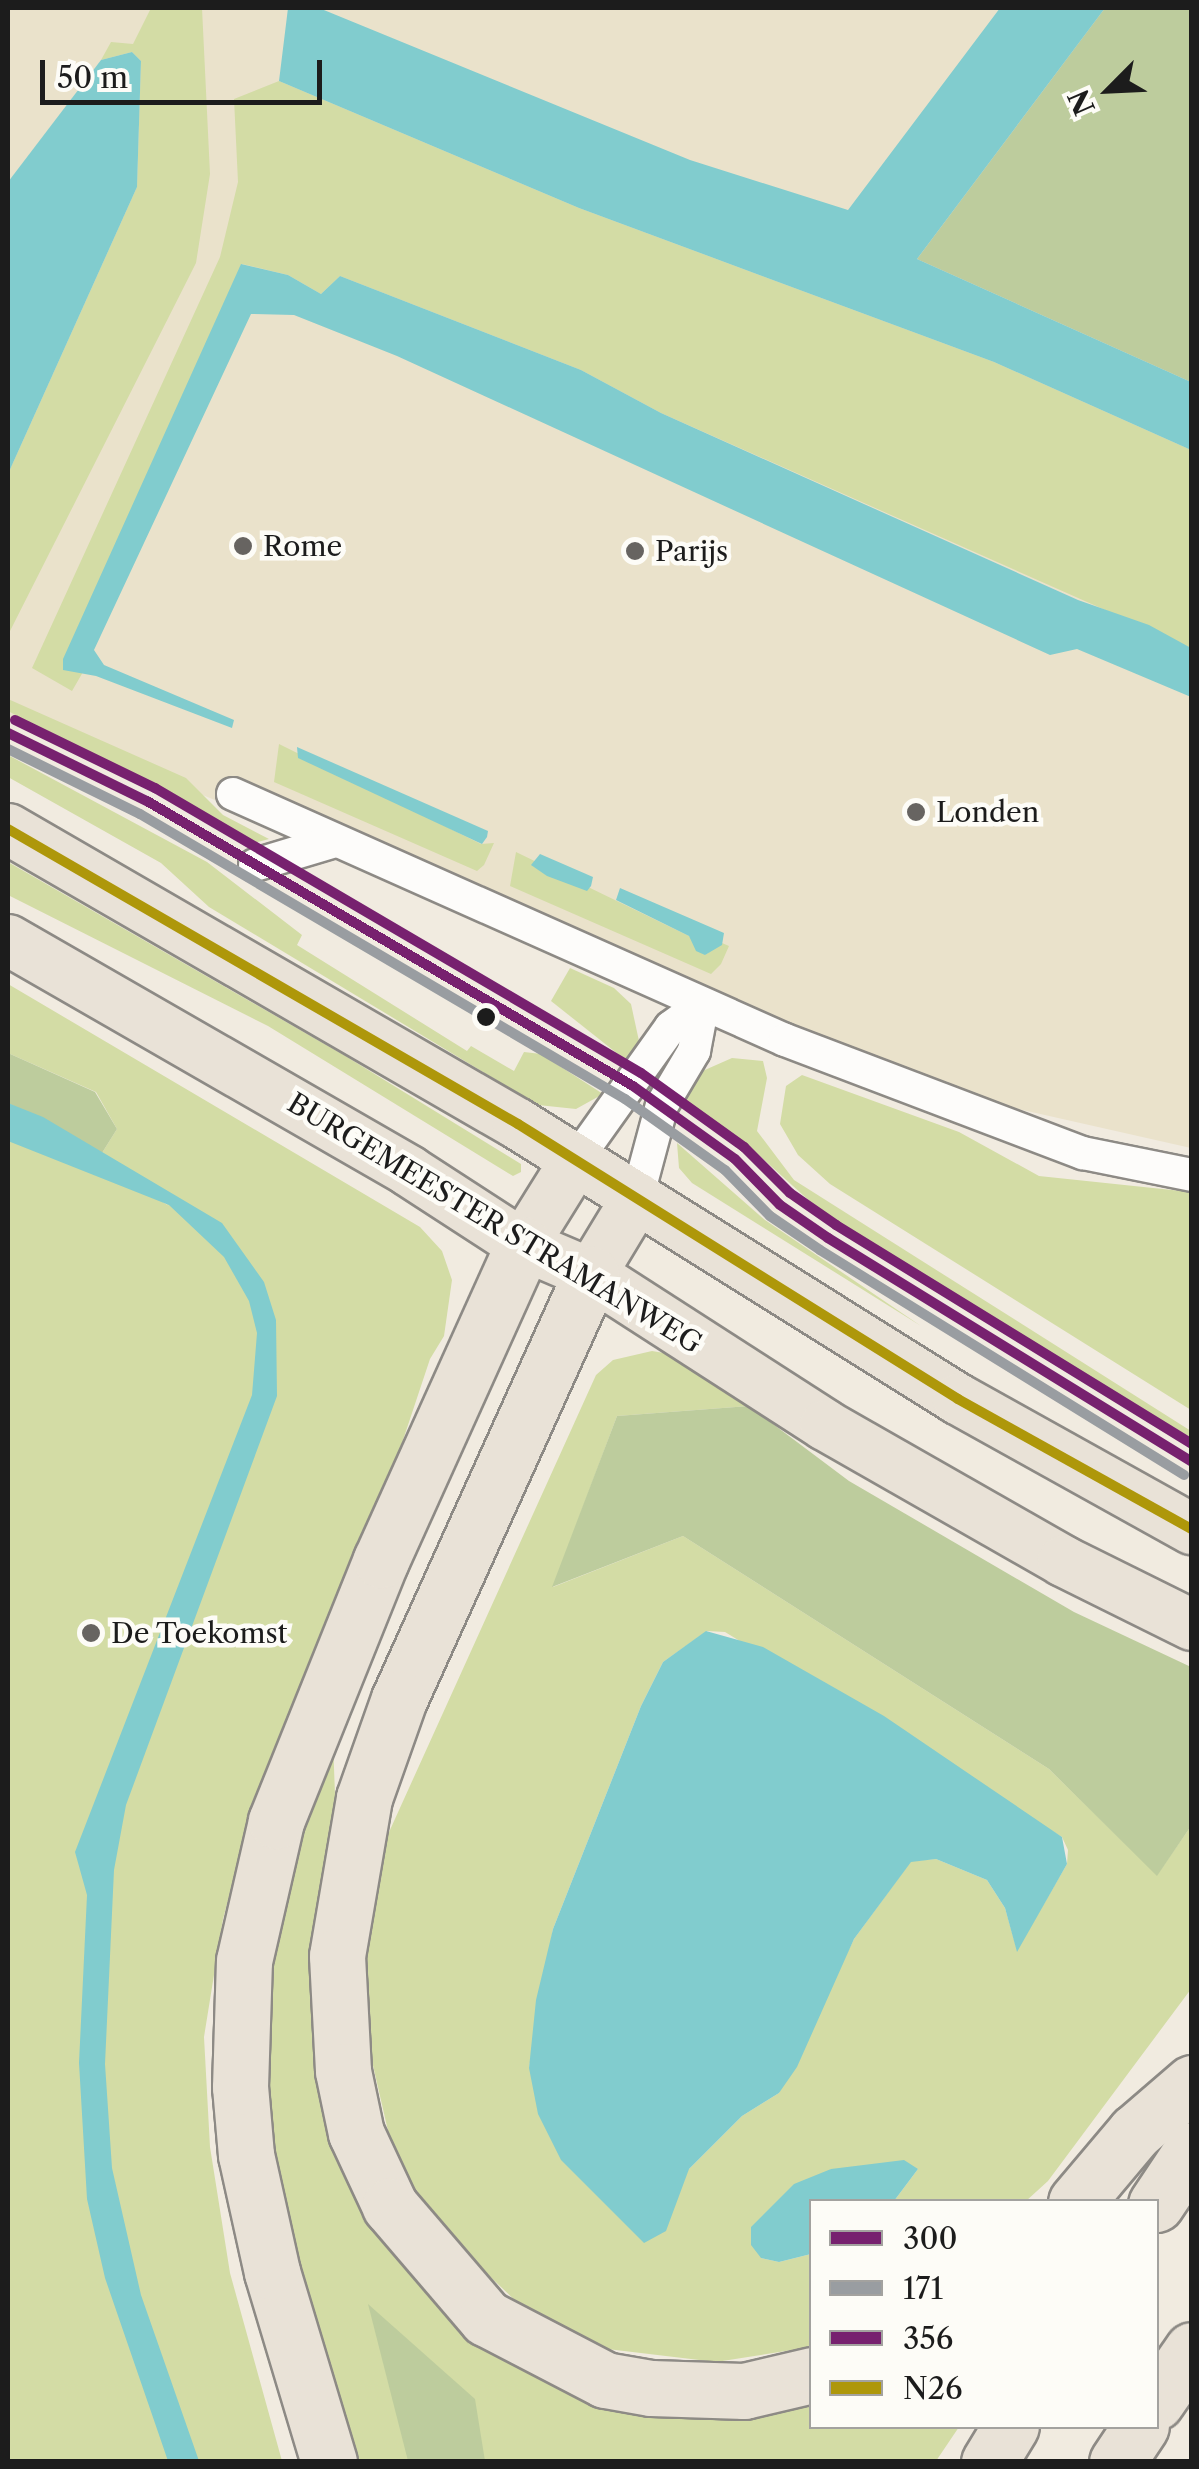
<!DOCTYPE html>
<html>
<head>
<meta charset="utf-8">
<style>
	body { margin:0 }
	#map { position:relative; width:1199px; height:2469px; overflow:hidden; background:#f1ebe0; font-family:"Libre Caslon Text",serif }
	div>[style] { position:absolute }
	.built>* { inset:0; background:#eae2cb }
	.green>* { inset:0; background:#d3dca5 }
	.forest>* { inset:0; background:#bdcc9d }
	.water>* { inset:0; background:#81ccce }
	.roads { filter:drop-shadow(2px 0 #8d8a85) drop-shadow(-2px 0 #8d8a85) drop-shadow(0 2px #8d8a85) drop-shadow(0 -2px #8d8a85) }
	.street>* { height:32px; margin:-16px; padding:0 16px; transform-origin:16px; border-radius:16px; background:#fdfcfa }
	.primary>* { height:50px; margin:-25px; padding:0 25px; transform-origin:25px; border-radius:25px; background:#e9e2d7 }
	.highway>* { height:55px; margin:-27.5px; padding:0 27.5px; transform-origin:27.5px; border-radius:27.5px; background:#e9e2d7 }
	.bus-1>* { height:10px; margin:-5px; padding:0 5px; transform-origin:5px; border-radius:5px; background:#77216f }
	.bus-2>* { height:10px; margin:-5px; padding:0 5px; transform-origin:5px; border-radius:5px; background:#999da1 }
	.bus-3>* { height:10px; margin:-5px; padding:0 5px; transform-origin:5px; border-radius:5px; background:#77216f }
	.bus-4>* { height:10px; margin:-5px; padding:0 5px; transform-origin:5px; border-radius:5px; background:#ae970a }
	.dots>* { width:28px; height:28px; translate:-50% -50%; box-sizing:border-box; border:5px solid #fdfcf7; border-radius:50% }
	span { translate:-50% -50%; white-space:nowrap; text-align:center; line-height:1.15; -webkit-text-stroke:9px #fdfcf7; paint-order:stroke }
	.poi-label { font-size:28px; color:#1c1c1c }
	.left { translate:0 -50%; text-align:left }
	.street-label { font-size:28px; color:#1c1c1c }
	.frame { position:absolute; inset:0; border:10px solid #1c1c1c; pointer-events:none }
	.legend { position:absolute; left:809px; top:2199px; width:350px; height:230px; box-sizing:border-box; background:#fdfcf7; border:2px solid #a3a29f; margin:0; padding:12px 18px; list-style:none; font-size:30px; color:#1c1c1c }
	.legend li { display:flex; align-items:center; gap:20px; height:50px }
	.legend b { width:50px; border:2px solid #a3a29f }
	.north { position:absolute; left:1059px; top:40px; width:100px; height:100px; -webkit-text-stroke:8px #fdfcf7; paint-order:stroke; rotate:246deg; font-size:28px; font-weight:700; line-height:40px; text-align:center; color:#1c1c1c }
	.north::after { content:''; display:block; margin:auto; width:35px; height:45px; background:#1c1c1c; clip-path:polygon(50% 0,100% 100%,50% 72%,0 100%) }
	.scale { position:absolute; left:40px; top:60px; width:282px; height:45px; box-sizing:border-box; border:5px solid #1c1c1c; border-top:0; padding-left:12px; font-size:30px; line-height:35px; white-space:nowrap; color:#1c1c1c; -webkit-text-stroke:8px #fdfcf7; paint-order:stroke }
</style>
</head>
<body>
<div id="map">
	<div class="built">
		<i style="clip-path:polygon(8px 8px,1191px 8px,1191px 1148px,943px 1092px,8px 717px)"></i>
	</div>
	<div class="green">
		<i style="clip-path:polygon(151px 8px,202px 8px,210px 174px,196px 263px,8px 635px,8px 474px,137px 187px,141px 61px,132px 52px,101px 60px,111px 42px,133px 44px)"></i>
		<i style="clip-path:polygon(279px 81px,579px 208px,994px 362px,1191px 450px,1191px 648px,661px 413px,581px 370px,340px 276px,321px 294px,288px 275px,242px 264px,83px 672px,72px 691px,32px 668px,220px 257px,238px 182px,234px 99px)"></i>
		<i style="clip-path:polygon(8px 699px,186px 778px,223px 815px,269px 839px,254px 843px,8px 711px)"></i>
		<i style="clip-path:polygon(279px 744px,481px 844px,494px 843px,484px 865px,477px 871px,274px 782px)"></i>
		<i style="clip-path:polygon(8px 755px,207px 862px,302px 935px,297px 945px,467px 1051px,471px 1046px,514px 1071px,524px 1052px,541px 1054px,603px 1094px,576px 1109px,538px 1105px,209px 907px,161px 863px,8px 777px)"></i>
		<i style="clip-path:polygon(516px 852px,689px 936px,705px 955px,722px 943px,729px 946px,721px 964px,711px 974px,510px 886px)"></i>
		<i style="clip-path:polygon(8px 862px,347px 1057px,521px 1164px,521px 1172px,513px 1176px,268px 1026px,8px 895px)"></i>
		<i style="clip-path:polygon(570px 968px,614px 988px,631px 1004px,639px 1041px,628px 1062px,551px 1001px)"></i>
		<i style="clip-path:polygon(8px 984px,420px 1227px,442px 1251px,452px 1280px,444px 1336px,430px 1359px,382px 1503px,254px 1804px,223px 1919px,204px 2037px,210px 2147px,230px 2273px,282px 2461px,8px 2461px,8px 1127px,114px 1171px,169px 1206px,102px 1153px,117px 1129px,96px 1092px,8px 1053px)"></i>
		<i style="clip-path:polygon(732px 1058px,763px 1061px,767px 1078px,757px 1131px,794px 1180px,1191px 1431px,1191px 1438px,824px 1214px,742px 1140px,683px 1099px,698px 1073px)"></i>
		<i style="clip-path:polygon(802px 1075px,959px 1132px,1039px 1176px,1191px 1192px,1191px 1410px,830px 1184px,798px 1155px,780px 1124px,786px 1086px)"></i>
		<i style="clip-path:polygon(677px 1143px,765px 1220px,921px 1326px,692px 1183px,679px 1168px)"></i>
		<i style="clip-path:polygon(evenodd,652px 1351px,670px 1354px,749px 1406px,617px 1416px,553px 1587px,683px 1536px,1049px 1769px,1157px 1875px,1191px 1826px,1191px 1989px,1048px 2181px,1026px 2201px,894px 2201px,918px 2169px,831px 2169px,761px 2258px,779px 2262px,811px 2254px,811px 2347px,716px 2362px,599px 2348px,520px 2305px,444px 2233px,394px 2157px,366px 2035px,367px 1925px,385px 1841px,596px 1375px,613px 1360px,652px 1351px,707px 1631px,725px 1632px,1062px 1837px,1068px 1850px,1067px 1864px,1017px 1950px,1005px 1908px,987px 1880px,936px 1859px,911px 1861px,854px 1939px,779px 2093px,742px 2116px,689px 2169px,529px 2068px,553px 1929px,641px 1706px,663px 1662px,707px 1631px)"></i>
		<i style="clip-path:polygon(333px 1741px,336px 1821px,321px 1996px,463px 2320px,811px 2403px,812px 2426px,959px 2427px,936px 2461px,339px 2461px,263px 2165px,262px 1954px)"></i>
	</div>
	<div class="forest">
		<i style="clip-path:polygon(1105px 8px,1191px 8px,1191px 382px,917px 259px)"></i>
		<i style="clip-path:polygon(8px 1053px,95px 1092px,117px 1129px,102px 1153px,8px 1103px)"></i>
		<i style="clip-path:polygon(749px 1406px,849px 1481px,1074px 1612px,1191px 1667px,1191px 1826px,1157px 1876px,1049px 1769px,683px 1536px,552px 1587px,617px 1416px)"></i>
		<i style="clip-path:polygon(368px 2304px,475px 2399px,485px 2461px,408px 2461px)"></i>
	</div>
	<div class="water">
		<i style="clip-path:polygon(288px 8px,319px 8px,690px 160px,848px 210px,1000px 8px,1105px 8px,917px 259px,1191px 382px,1191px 450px,994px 362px,579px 208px,279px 81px)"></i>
		<i style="clip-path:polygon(132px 52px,141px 61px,137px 187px,8px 474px,8px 182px,101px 60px)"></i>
		<i style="clip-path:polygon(241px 264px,288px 275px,321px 294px,340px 276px,581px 370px,661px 413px,1078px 600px,1149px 625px,1191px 648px,1191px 697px,1077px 649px,1050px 655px,397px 356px,294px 315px,251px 314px,94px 650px,104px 665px,234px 720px,232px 728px,96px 676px,63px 670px,63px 659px)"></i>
		<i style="clip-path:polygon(297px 747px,488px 831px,487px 837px,482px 844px,298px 758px)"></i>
		<i style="clip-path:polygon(540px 854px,593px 877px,591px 886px,587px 891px,547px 876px,531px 865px)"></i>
		<i style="clip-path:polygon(620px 888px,724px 933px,722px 945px,705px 955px,696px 951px,689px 936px,616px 900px)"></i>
		<i style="clip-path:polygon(8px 1103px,43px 1117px,222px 1223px,264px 1282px,276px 1320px,277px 1396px,126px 1805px,114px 1870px,105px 2064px,112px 2168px,141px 2295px,199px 2461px,168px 2461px,105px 2278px,87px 2199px,79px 2063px,87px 1895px,75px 1852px,252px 1395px,257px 1333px,249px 1301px,224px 1257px,169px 1205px,8px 1141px)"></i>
		<i style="clip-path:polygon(706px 1631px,763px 1647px,884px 1716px,1062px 1837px,1067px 1864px,1017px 1952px,1005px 1908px,987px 1880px,936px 1859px,911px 1862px,854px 1939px,797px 2067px,779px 2093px,742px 2116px,689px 2169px,666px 2231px,644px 2243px,561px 2160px,538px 2114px,529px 2068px,536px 2000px,553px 1929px,641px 1706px,663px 1662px)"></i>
		<i style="clip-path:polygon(904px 2160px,918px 2169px,894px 2201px,812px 2202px,811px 2254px,779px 2262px,761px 2258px,751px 2245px,751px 2227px,794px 2184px,831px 2169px)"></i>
	</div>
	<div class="roads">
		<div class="street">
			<i style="left:233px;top:794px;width:604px;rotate:24.02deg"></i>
			<i style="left:785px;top:1040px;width:319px;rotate:20.8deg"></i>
			<i style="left:1083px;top:1153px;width:111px;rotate:11.4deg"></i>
			<i style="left:255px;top:865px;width:84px;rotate:-16.7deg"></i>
			<i style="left:576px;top:1160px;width:163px;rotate:-54.5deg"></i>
			<i style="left:671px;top:1027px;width:39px;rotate:-36deg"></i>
			<i style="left:637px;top:1198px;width:96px;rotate:-75deg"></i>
			<i style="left:662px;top:1105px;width:63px;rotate:-59.3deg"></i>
			<i style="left:694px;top:1051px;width:48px;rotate:-79.2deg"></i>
		</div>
		<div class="primary">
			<i style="left:8px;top:829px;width:589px;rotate:30.05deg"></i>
			<i style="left:518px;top:1124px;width:519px;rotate:32.01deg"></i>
			<i style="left:958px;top:1399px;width:268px;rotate:29.1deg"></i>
			<i style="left:8px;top:940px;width:463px;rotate:29.9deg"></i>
			<i style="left:409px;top:1171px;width:136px;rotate:33deg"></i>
			<i style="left:523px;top:1245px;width:74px;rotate:23.1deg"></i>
			<i style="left:591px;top:1274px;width:278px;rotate:32.8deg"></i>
			<i style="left:825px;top:1425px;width:274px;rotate:29.7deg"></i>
			<i style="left:1063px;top:1561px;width:144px;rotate:26.4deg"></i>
			<i style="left:523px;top:1245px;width:100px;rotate:-58.1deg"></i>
			<i style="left:591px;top:1274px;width:89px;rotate:-58.8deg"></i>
		</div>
		<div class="highway">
			<i style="left:591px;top:1274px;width:466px;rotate:114.3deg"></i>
			<i style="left:399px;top:1699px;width:105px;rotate:109.5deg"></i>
			<i style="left:364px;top:1798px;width:160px;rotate:99.7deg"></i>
			<i style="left:337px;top:1956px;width:115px;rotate:87deg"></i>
			<i style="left:343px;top:2071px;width:63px;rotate:78.2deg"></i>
			<i style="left:356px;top:2133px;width:81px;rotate:65deg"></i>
			<i style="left:390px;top:2206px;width:148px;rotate:49.4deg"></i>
			<i style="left:486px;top:2318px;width:134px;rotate:27.5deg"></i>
			<i style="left:605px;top:2380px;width:47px;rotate:9.9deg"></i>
			<i style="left:651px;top:2388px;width:93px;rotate:1.8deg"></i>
			<i style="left:744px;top:2391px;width:70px;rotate:-13.2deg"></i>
			<i style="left:1076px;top:2202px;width:92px;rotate:-49.9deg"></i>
			<i style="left:1135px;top:2132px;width:75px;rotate:-40.7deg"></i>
			<i style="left:1156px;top:2204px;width:65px;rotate:-56.3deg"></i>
			<i style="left:1156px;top:2402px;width:63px;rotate:-55.3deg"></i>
			<i style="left:329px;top:2462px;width:198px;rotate:-106.7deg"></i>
			<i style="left:272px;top:2272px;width:120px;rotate:-102.5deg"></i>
			<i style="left:246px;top:2155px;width:68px;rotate:-95deg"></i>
			<i style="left:240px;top:2087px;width:126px;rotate:-88.2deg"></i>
			<i style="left:244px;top:1961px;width:144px;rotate:-77.1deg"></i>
			<i style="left:276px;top:1821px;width:281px;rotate:-68.1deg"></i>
			<i style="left:381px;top:1560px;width:346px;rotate:-65.7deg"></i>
			<i style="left:989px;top:2462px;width:42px;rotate:-58.6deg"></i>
			<i style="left:1117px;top:2462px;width:43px;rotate:-56.3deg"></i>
		</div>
	</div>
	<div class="bus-1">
		<i style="left:8px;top:733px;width:155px;rotate:26.1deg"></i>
		<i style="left:147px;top:801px;width:563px;rotate:30.39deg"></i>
		<i style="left:633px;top:1086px;width:125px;rotate:35.6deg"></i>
		<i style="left:735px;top:1159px;width:64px;rotate:45.6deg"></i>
		<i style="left:780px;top:1205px;width:58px;rotate:34.5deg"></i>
		<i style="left:828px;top:1238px;width:427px;rotate:31.6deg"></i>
	</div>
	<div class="bus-2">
		<i style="left:8px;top:749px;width:147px;rotate:26.2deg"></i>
		<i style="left:140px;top:814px;width:563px;rotate:30.44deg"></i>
		<i style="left:625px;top:1099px;width:123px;rotate:35.4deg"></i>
		<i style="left:725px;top:1170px;width:64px;rotate:45.6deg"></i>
		<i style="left:770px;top:1216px;width:60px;rotate:34.2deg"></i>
		<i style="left:820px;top:1250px;width:428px;rotate:31.7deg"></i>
	</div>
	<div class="bus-3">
		<i style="left:15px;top:720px;width:156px;rotate:25.9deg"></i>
		<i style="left:155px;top:788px;width:563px;rotate:30.39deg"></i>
		<i style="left:641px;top:1073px;width:127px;rotate:35.7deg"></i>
		<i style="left:744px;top:1147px;width:65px;rotate:45deg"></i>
		<i style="left:790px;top:1193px;width:56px;rotate:34.8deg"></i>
		<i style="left:836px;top:1225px;width:418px;rotate:31.6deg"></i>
	</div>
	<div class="bus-4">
		<i style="left:8px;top:829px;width:589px;rotate:30.05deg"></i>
		<i style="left:518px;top:1124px;width:519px;rotate:32.01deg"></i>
		<i style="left:958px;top:1399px;width:268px;rotate:29.1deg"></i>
	</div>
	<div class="dots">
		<i style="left:243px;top:546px;background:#676461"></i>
		<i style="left:635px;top:551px;background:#676461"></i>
		<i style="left:916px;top:812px;background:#676461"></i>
		<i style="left:486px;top:1017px;background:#1c1c1c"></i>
		<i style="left:91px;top:1633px;background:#676461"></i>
	</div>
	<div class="poi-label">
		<span class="left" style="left:263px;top:546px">Rome</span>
		<span class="left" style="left:655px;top:551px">Parijs</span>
		<span class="left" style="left:936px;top:812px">Londen</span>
		<span class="left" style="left:111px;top:1633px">De Toekomst</span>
	</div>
	<div class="street-label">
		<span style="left:495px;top:1223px;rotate:31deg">BURGEMEESTER STRAMANWEG</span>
	</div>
	<div class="frame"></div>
	<ul class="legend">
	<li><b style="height:12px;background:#77216f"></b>300</li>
	<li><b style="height:12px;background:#999da1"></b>171</li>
	<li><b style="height:12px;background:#77216f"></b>356</li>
	<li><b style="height:12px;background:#ae970a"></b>N26</li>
	</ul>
	<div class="north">N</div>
	<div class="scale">50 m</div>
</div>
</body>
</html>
